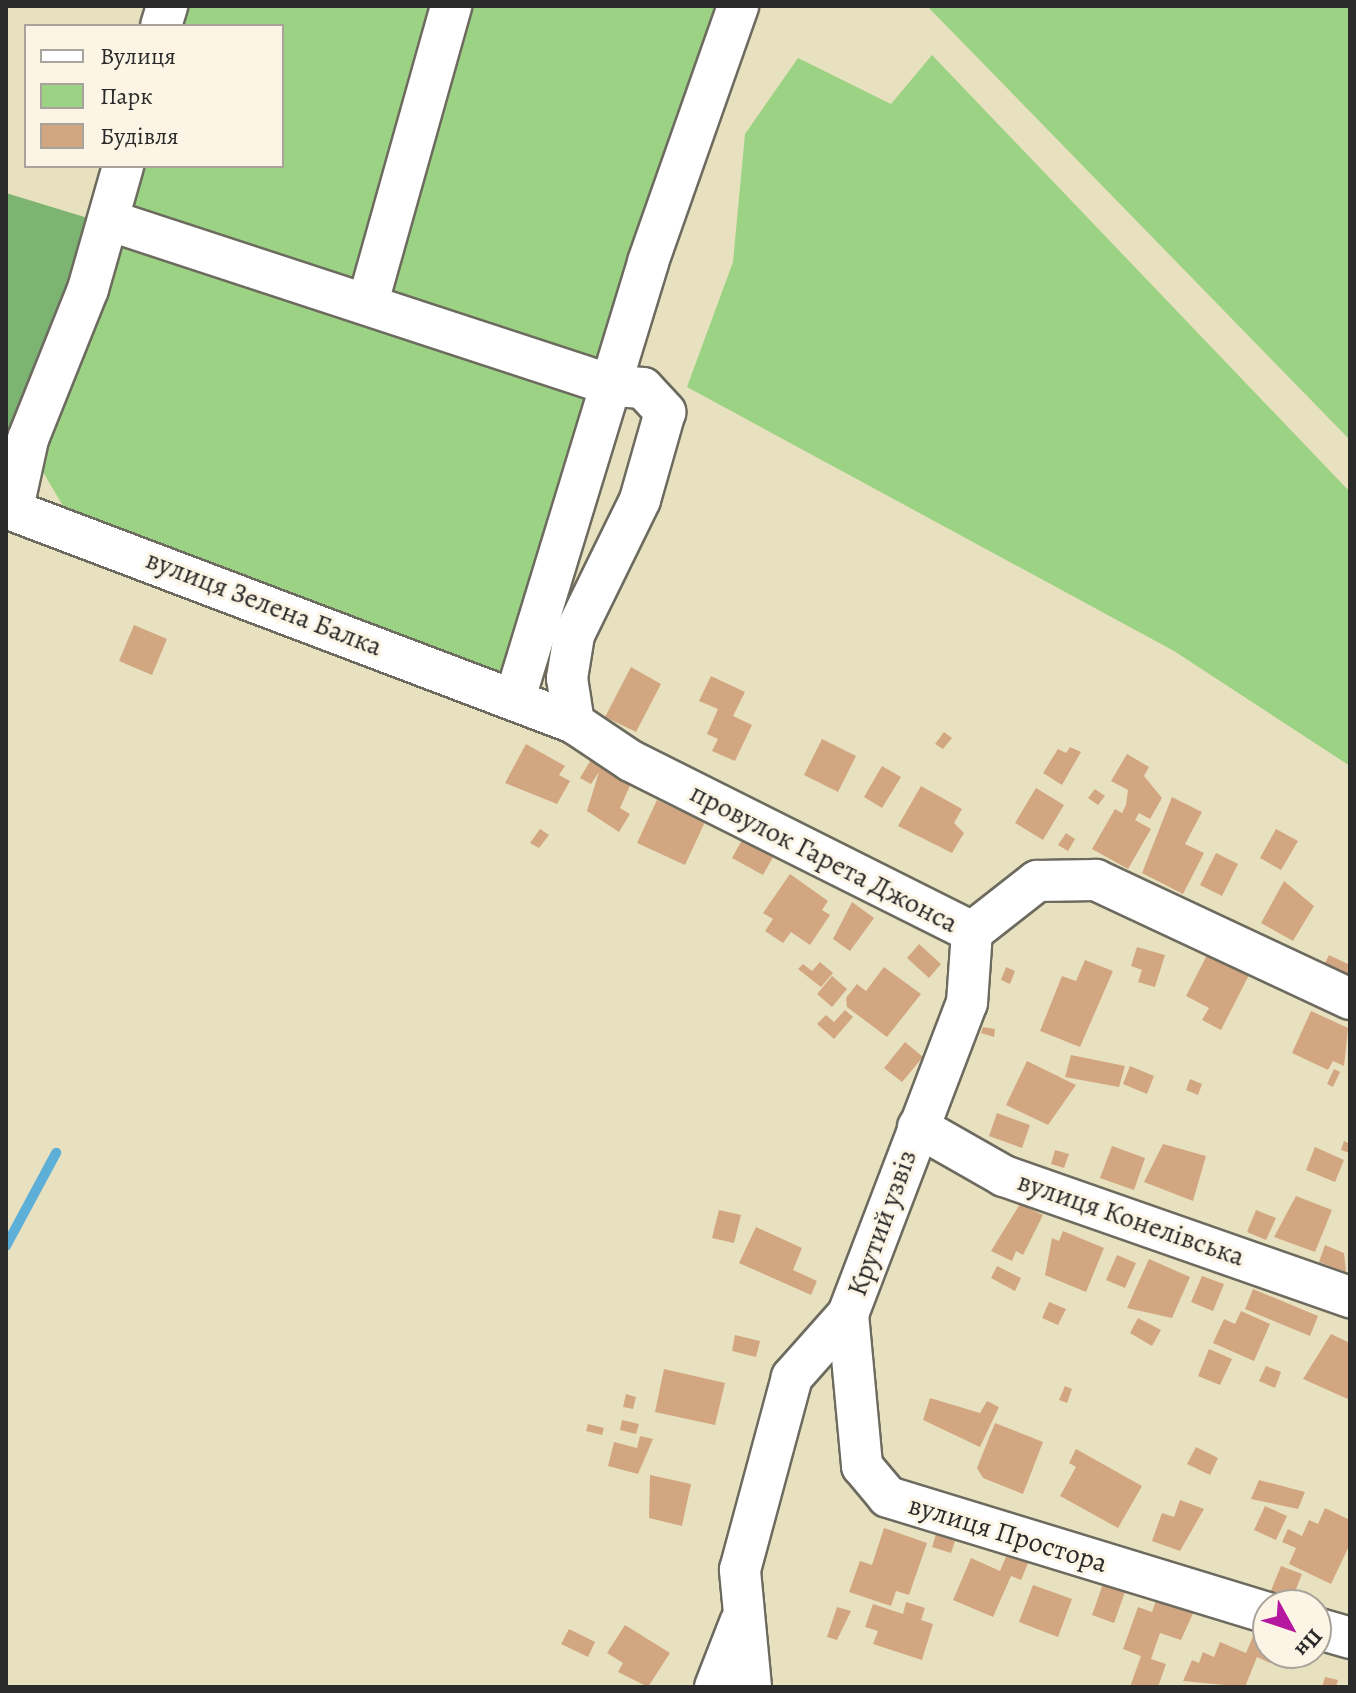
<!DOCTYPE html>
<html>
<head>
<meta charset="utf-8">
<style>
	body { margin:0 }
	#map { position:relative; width:1356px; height:1693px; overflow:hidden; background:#e8e1bf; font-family:Alegreya,serif }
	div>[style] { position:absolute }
	.green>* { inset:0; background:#9cd283 }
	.forest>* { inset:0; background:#7db471 }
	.stream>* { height:10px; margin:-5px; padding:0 5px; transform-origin:5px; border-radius:5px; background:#5dafd8 }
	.building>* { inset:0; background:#d3a682 }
	.roads { filter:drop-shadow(2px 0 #6d6b5f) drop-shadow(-2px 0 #6d6b5f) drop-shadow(0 2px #6d6b5f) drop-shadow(0 -2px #6d6b5f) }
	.minor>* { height:40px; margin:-20px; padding:0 20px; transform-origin:20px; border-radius:20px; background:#fff }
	span { translate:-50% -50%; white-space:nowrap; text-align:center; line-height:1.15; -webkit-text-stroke:6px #fcf5e5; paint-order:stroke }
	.street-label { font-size:28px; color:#2b2b2b }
	.frame { position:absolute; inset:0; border:8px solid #2b2b2b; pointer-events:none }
	.legend { position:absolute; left:24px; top:24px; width:260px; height:144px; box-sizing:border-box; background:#fcf5e5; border:2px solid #a8a49b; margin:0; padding:10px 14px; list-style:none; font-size:24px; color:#2b2b2b }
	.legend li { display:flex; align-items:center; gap:16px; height:40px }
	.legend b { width:40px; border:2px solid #a8a49b }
	.north { position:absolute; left:1252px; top:1589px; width:80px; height:80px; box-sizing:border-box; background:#fcf5e5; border:2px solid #a8a49b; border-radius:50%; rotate:130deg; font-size:22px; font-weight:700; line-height:32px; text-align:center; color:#2b2b2b }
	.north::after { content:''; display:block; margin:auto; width:28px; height:36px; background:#b5179e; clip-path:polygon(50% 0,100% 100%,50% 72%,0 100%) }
</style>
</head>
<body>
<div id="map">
	<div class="green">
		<i style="clip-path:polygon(178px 6px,727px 6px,510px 682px,69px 516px,40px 467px,133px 166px,282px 166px,282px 26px,171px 26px)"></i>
		<i style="clip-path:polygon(927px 6px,1350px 6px,1350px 440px)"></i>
		<i style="clip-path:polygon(932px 55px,1350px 492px,1350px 766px,1174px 651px,687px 387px,733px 262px,745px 134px,798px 58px,891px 104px)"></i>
	</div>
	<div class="forest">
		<i style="clip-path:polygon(6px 193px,91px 219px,6px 475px)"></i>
	</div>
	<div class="stream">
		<i style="left:6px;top:1246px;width:106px;rotate:-61.7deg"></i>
	</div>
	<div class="building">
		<i style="clip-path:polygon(134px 625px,167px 639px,152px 675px,119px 661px)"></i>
		<i style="clip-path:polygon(631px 667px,661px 684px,636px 732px,605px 717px)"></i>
		<i style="clip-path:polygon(711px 676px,745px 692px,733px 716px,752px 725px,735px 761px,712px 751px,718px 739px,707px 734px,718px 709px,699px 701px)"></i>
		<i style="clip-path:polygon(944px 732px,952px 738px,943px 749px,935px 744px)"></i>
		<i style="clip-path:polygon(822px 739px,856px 756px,838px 792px,804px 775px)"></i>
		<i style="clip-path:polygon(526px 744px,565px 766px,559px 775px,570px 781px,557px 804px,505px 783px)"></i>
		<i style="clip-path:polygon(1070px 747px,1081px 752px,1062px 785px,1043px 773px,1058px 749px,1066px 753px)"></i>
		<i style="clip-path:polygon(1127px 754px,1149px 767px,1144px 776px,1162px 798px,1150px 819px,1139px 813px,1135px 820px,1151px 829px,1128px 869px,1092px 849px,1115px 809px,1122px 813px,1126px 805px,1128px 790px,1111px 781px)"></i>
		<i style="clip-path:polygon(592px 758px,633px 779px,620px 808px,630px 814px,619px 832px,587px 811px,599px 772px,591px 784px,580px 778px)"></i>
		<i style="clip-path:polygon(882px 766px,901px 777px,882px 808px,864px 797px)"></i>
		<i style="clip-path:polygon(921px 786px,962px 809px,954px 823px,964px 833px,952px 853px,898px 826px)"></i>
		<i style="clip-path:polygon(1036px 788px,1064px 805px,1043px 840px,1015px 823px)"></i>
		<i style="clip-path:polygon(1095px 789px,1105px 796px,1098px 805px,1088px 798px)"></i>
		<i style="clip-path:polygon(1172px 797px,1202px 812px,1185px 844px,1204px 853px,1183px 894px,1142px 873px)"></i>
		<i style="clip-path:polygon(657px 800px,705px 822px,685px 865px,637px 843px)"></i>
		<i style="clip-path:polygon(540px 829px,549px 835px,539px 848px,530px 843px)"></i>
		<i style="clip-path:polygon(1276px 829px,1298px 841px,1281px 870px,1260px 858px)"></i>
		<i style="clip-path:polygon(1066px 833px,1075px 839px,1068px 851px,1058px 845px)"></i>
		<i style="clip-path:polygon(742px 840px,773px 857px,763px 875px,732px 858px)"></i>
		<i style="clip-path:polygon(1216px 853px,1238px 864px,1222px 896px,1200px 885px)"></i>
		<i style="clip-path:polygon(790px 874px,828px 901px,822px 910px,830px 915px,810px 945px,791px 932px,783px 943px,765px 931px,773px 919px,763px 913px)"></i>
		<i style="clip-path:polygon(1284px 881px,1314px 906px,1293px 941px,1261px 923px)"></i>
		<i style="clip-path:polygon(852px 902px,874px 918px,850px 951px,833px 939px)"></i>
		<i style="clip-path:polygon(919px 944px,941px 964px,929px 978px,907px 958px)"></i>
		<i style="clip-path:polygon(1137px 947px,1165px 955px,1155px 987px,1138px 982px,1142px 970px,1131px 966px)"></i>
		<i style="clip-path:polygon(1208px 953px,1249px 975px,1221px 1030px,1202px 1020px,1209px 1008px,1186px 996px)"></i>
		<i style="clip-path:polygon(1329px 955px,1350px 965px,1350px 978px,1320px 973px)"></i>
		<i style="clip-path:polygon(1085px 960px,1113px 971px,1080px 1047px,1040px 1031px,1062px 976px,1076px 981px)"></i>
		<i style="clip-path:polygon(820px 962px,833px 973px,821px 987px,798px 969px,803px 964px,812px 971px)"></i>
		<i style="clip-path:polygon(884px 967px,921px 994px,887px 1037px,847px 1007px,846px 998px,857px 984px,866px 991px)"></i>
		<i style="clip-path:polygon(1006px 967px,1015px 971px,1010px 984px,1001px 980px)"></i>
		<i style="clip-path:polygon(832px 976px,847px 989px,832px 1007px,817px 994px)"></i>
		<i style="clip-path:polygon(845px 1010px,853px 1017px,834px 1039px,817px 1024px,826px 1015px,834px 1022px)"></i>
		<i style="clip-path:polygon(1311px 1011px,1348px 1028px,1344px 1066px,1333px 1061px,1328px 1070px,1292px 1053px)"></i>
		<i style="clip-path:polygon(983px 1027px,995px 1029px,994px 1037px,981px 1033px)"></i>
		<i style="clip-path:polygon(905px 1042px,923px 1057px,902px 1082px,884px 1068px)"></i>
		<i style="clip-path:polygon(1071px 1055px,1125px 1066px,1119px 1087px,1065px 1077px)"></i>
		<i style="clip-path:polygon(1027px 1061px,1076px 1085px,1048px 1125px,1006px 1105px)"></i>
		<i style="clip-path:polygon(1130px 1066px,1154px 1076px,1147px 1094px,1123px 1084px)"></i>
		<i style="clip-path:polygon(1334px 1069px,1340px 1072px,1333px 1087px,1327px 1084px)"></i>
		<i style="clip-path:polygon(1190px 1079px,1202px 1084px,1198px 1095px,1186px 1090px)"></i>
		<i style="clip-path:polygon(997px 1113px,1030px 1125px,1022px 1148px,989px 1136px)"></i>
		<i style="clip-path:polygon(1344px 1141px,1350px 1144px,1350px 1153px,1341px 1150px)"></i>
		<i style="clip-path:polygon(1163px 1144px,1206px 1156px,1193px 1201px,1144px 1182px)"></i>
		<i style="clip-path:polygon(1112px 1146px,1145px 1158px,1134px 1190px,1100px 1178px)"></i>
		<i style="clip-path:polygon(1315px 1147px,1344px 1160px,1335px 1182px,1306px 1170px)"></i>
		<i style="clip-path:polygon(1055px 1150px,1069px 1154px,1064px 1168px,1051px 1164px)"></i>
		<i style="clip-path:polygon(1296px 1196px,1332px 1210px,1315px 1252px,1274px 1237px)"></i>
		<i style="clip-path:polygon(1020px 1204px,1043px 1215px,1023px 1255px,1016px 1251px,1012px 1261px,991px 1251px)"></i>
		<i style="clip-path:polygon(719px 1210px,741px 1215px,734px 1243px,712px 1238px)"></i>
		<i style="clip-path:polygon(1256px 1210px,1276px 1218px,1266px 1240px,1247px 1232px)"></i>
		<i style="clip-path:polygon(756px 1227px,802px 1248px,793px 1270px,817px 1281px,811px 1295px,739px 1263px)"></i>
		<i style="clip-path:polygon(1063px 1231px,1104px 1248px,1086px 1292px,1045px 1275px,1052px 1238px,1059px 1241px)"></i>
		<i style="clip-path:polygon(1325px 1245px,1344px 1253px,1346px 1272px,1319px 1262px)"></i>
		<i style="clip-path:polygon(1117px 1255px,1136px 1263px,1125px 1288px,1106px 1280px)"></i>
		<i style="clip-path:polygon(1149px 1259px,1190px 1277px,1172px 1318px,1127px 1308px)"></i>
		<i style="clip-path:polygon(997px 1266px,1021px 1278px,1015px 1291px,991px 1278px)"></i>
		<i style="clip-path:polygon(1202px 1276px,1224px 1284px,1213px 1311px,1191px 1302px)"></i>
		<i style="clip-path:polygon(1253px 1289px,1318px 1316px,1310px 1336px,1245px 1309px)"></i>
		<i style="clip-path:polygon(1049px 1302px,1066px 1309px,1058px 1325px,1042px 1318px)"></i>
		<i style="clip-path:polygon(1241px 1311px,1270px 1324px,1254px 1361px,1213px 1343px,1224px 1319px,1235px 1324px)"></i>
		<i style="clip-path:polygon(1138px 1318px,1161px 1330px,1152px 1346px,1130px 1333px)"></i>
		<i style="clip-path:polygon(1331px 1334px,1350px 1343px,1350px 1400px,1303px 1379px)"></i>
		<i style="clip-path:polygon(735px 1335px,760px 1341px,756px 1357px,732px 1351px)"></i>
		<i style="clip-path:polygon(1209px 1349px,1232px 1359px,1220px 1385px,1198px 1376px)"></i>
		<i style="clip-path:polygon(1266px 1366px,1281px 1372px,1275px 1388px,1259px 1381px)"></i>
		<i style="clip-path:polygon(664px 1369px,725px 1383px,715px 1425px,655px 1412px)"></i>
		<i style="clip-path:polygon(1065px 1386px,1072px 1389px,1067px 1403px,1059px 1400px)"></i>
		<i style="clip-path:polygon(626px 1394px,636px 1397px,633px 1409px,623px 1407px)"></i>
		<i style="clip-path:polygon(930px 1398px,980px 1413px,987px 1401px,999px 1407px,980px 1447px,923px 1420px)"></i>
		<i style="clip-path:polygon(622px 1420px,639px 1424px,636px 1434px,620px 1430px)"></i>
		<i style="clip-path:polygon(995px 1423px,1043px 1442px,1023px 1494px,983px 1478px,977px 1468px)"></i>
		<i style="clip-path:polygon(588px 1424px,604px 1428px,602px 1435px,586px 1431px)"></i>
		<i style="clip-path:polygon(640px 1436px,653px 1439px,638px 1474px,608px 1466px,614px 1442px,637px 1448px)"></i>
		<i style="clip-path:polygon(1196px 1447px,1218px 1458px,1210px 1475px,1187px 1464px)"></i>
		<i style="clip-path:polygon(1076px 1449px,1142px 1486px,1118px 1528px,1060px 1496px,1076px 1467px,1069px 1463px)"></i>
		<i style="clip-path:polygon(650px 1475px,691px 1484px,682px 1526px,649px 1518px)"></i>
		<i style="clip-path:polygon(1259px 1480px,1305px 1492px,1298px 1509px,1251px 1499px)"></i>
		<i style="clip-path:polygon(1180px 1500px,1204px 1509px,1180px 1551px,1152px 1541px,1162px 1513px,1174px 1517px)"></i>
		<i style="clip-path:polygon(1265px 1506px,1287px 1516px,1276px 1540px,1254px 1530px)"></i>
		<i style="clip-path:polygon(1325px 1508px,1350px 1520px,1350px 1544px,1331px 1584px,1289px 1564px,1296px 1548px,1282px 1542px,1288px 1529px,1302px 1536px,1309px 1520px,1318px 1524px)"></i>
		<i style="clip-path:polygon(884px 1528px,927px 1543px,909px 1595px,896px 1591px,891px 1606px,849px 1592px,860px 1561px,872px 1565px)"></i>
		<i style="clip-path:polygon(936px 1534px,955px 1541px,951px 1553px,932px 1547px)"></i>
		<i style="clip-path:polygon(1008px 1552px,1029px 1561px,1021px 1580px,1011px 1576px,993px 1617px,953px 1600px,971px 1558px,1000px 1571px)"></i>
		<i style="clip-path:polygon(1281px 1566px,1302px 1574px,1291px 1602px,1270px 1593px)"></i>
		<i style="clip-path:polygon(1104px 1581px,1126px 1589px,1114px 1623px,1092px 1615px)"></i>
		<i style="clip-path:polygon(1033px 1585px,1072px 1599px,1058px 1637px,1019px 1622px)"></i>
		<i style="clip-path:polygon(1157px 1598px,1195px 1609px,1181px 1640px,1160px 1633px,1151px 1659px,1166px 1664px,1158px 1687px,1130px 1687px,1141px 1656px,1123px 1649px,1138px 1607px,1152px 1612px)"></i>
		<i style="clip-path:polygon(906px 1602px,925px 1608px,921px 1620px,933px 1624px,922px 1660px,873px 1644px,878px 1631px,865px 1627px,873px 1604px,903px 1614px)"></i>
		<i style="clip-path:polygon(837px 1607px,851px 1611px,837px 1640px,827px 1637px)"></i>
		<i style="clip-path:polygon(625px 1625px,670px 1653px,648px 1687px,618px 1672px,623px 1663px,607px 1653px)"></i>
		<i style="clip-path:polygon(1257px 1627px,1268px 1632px,1268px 1653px,1274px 1653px,1270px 1663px,1257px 1657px,1245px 1687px,1183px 1681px,1192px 1660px,1199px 1663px,1203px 1652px,1214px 1657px,1220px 1642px,1246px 1653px)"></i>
		<i style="clip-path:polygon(569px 1629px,595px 1642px,588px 1657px,561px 1644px)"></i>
		<i style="clip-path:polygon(1325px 1677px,1338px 1680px,1336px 1687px,1322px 1687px)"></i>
	</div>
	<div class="roads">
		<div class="minor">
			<i style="left:161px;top:26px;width:21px;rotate:-73deg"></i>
			<i style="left:108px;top:220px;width:533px;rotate:18.16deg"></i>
			<i style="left:614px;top:386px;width:29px;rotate:4deg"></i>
			<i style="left:643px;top:388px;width:33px;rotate:47deg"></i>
			<i style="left:665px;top:412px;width:91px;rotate:105.9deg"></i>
			<i style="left:640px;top:500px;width:150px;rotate:116.1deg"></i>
			<i style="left:574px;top:635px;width:44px;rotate:99.2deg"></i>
			<i style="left:567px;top:678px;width:46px;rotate:81.2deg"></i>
			<i style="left:368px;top:302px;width:307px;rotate:-74.3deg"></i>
			<i style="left:6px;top:508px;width:607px;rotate:20.73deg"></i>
			<i style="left:574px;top:723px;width:69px;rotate:33.7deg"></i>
			<i style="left:631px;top:761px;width:381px;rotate:26.6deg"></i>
			<i style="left:13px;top:508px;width:71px;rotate:-77.7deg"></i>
			<i style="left:28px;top:439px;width:162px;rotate:-68.2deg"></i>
			<i style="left:88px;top:289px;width:128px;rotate:-74.1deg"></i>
			<i style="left:515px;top:698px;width:456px;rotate:-73deg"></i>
			<i style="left:648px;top:262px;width:271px;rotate:-70.6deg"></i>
			<i style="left:972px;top:932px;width:83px;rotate:-38.1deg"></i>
			<i style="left:1037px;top:881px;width:59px;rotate:-1deg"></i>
			<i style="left:1096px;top:880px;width:280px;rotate:25.1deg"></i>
			<i style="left:918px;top:1127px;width:99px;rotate:29.7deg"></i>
			<i style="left:1004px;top:1176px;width:367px;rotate:19.3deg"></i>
			<i style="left:848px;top:1314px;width:153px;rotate:84.7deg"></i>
			<i style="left:862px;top:1466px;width:40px;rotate:50deg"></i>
			<i style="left:888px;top:1497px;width:397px;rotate:17deg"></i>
			<i style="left:1316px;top:1628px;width:35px;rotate:16deg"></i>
			<i style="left:715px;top:1687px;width:69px;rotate:-68.7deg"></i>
			<i style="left:751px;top:1687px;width:118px;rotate:-95.4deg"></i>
			<i style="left:740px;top:1570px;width:200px;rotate:-74.9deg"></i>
			<i style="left:792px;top:1377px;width:84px;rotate:-48.4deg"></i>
			<i style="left:848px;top:1314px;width:333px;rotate:-69.1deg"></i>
			<i style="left:967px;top:1003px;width:71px;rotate:-86deg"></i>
		</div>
	</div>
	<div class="street-label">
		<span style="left:264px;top:603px;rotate:21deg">вулиця Зелена Балка</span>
		<span style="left:824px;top:858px;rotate:27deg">провулок Гарета Джонса</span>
		<span style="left:1131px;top:1219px;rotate:19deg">вулиця Конелівська</span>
		<span style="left:882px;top:1223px;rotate:-70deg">Крутий узвіз</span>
		<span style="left:1008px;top:1534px;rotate:17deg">вулиця Простора</span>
	</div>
	<div class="frame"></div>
	<ul class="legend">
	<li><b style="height:10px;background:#fff"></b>Вулиця</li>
	<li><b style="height:22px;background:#9cd283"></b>Парк</li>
	<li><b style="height:22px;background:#d3a682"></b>Будівля</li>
	</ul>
	<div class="north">Пн</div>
</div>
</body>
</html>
